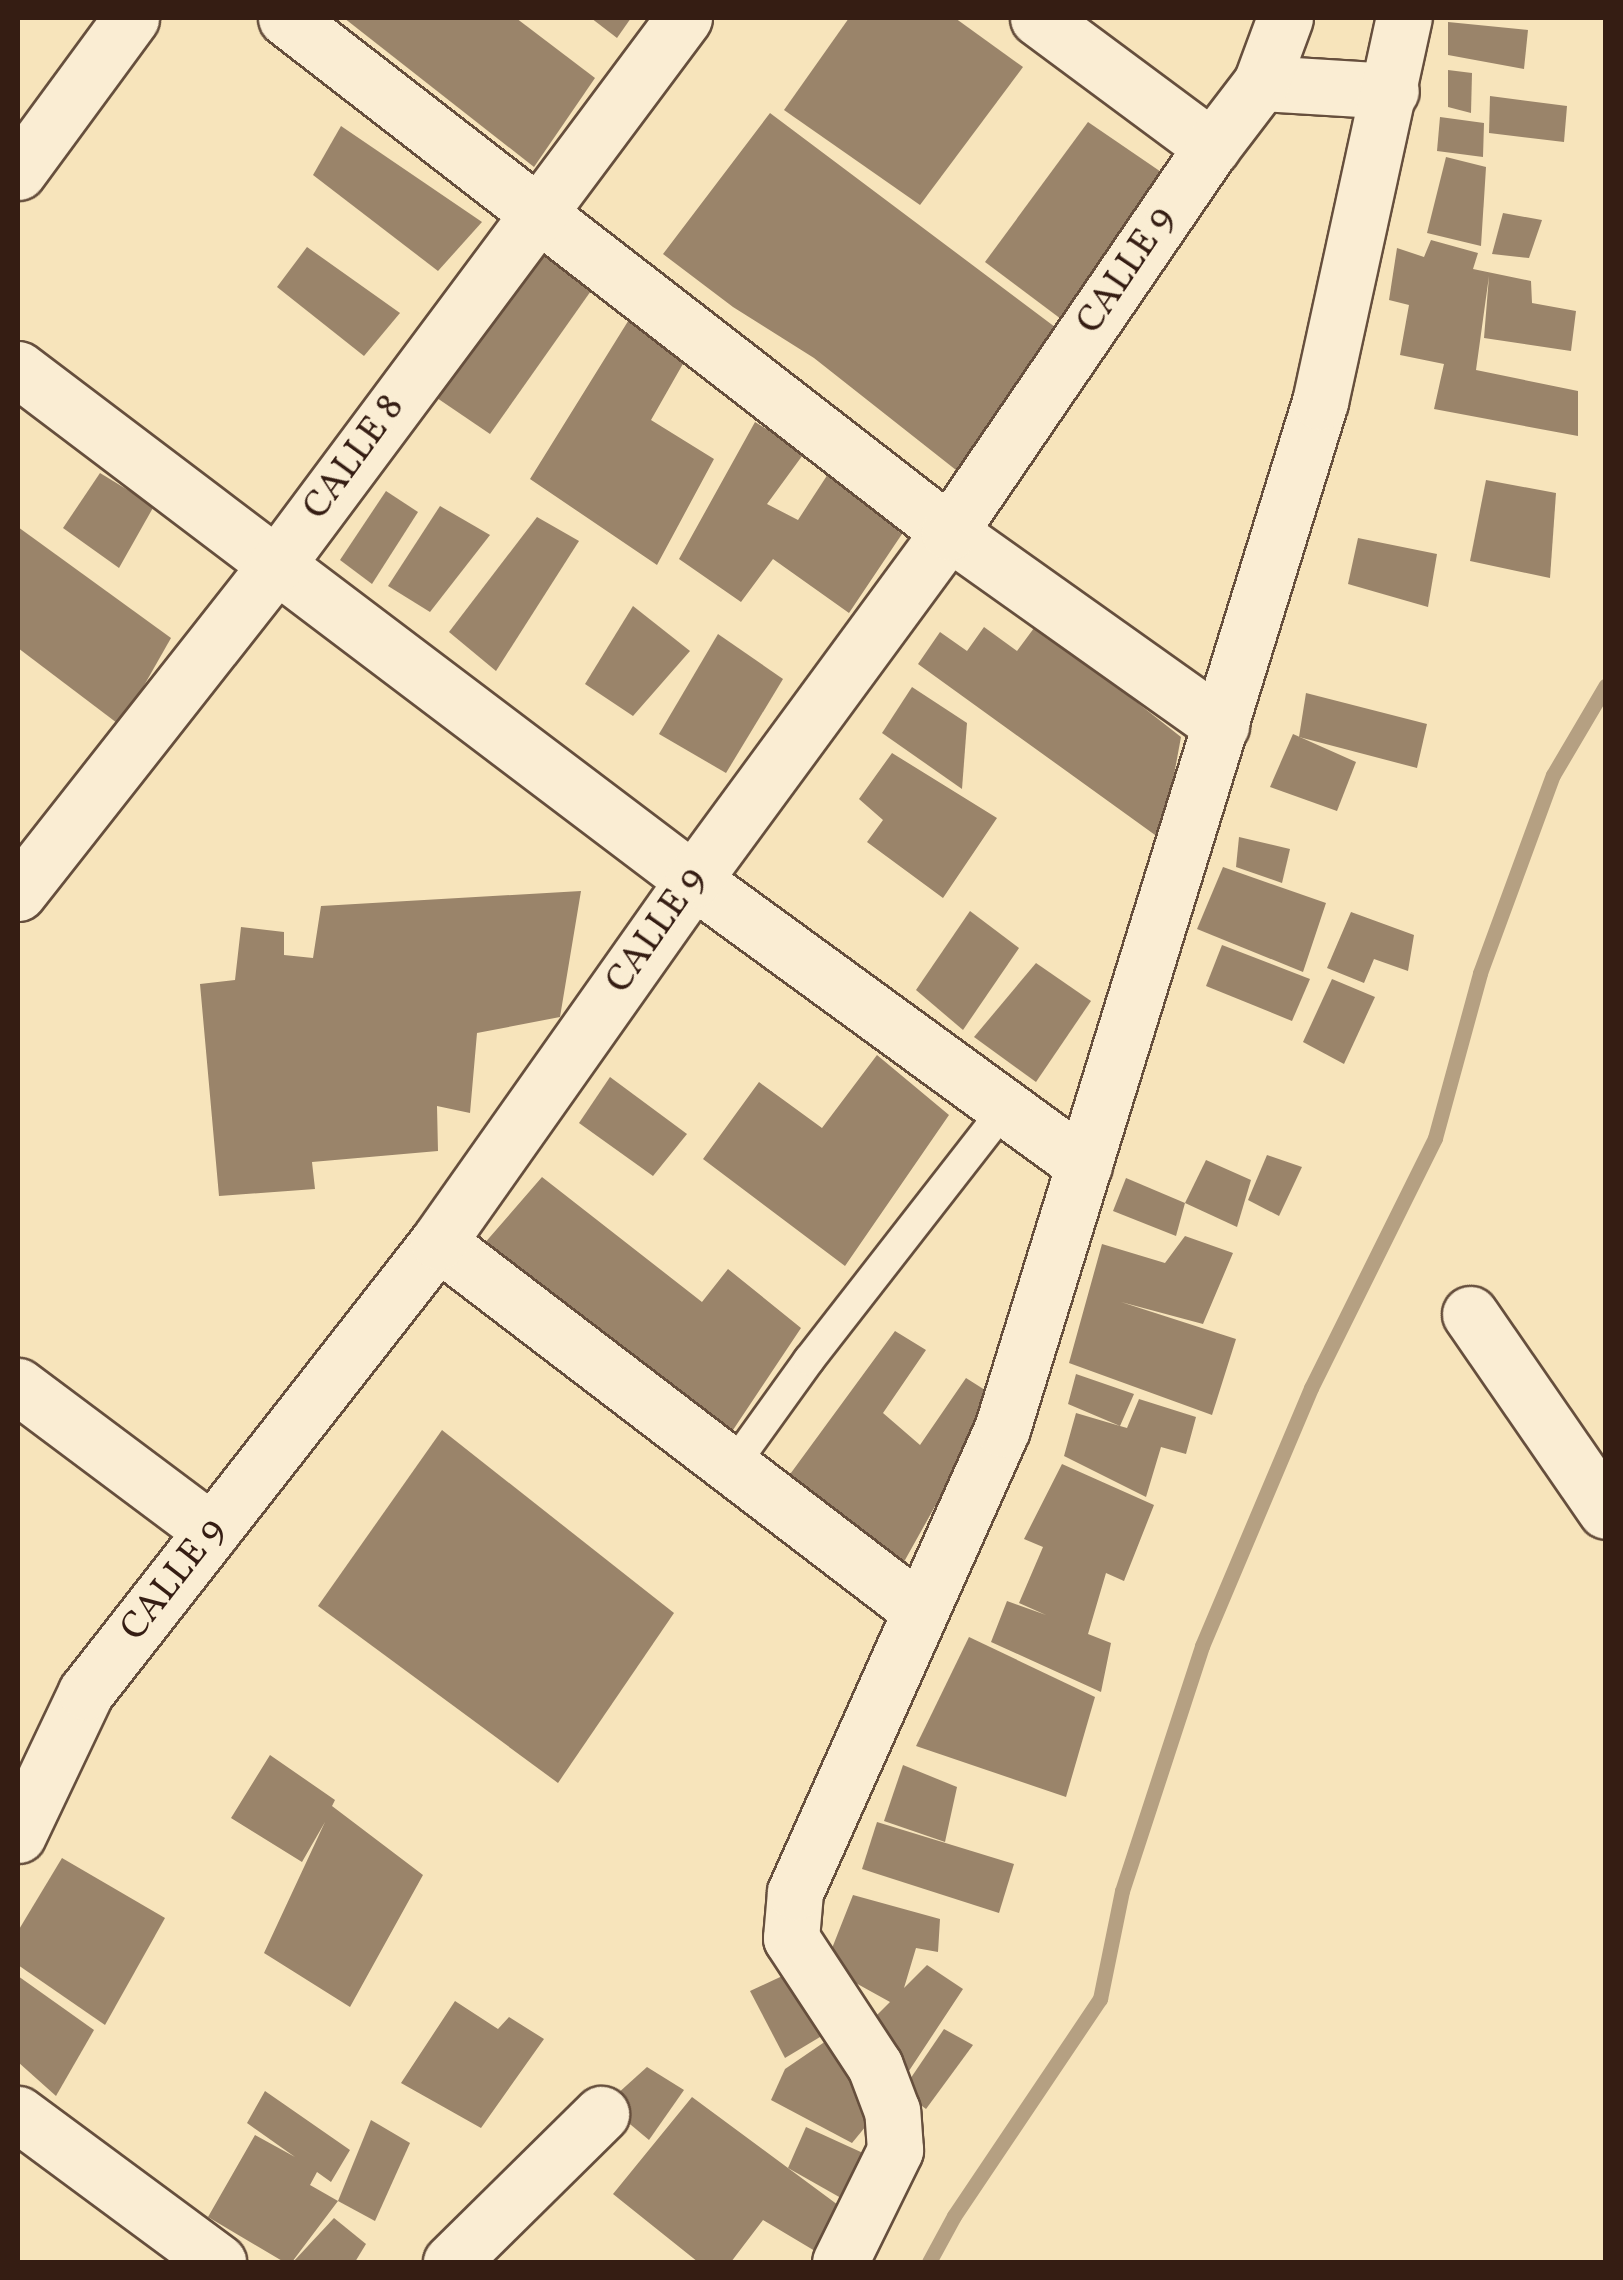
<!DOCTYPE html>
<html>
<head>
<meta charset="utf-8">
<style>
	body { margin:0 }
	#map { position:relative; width:1623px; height:2280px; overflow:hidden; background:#f7e4bb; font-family:Vollkorn,serif }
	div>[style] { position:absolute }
	.stream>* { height:15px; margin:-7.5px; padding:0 7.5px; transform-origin:7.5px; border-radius:7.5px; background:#b5a082 }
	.building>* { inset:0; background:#9a846a }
	.roads { filter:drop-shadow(2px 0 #664f3d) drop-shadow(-2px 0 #664f3d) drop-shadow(0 2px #664f3d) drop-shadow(0 -2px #664f3d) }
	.lane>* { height:30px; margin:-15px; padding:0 15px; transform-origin:15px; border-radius:15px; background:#faedd3 }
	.street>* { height:55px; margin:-27.5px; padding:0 27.5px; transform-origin:27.5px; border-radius:27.5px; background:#faedd3 }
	span { translate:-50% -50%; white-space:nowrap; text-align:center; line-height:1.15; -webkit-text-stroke:9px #faedd3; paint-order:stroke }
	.street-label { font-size:38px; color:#351d13 }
	.frame { position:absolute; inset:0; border:20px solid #351d13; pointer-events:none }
</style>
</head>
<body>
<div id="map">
	<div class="stream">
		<i style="left:929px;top:2262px;width:52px;rotate:-61.5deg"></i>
		<i style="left:954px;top:2216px;width:262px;rotate:-56.1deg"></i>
		<i style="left:1100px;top:1999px;width:110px;rotate:-78.5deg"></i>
		<i style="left:1122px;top:1891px;width:258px;rotate:-71.9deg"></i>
		<i style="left:1202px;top:1646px;width:280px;rotate:-67.1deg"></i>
		<i style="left:1311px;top:1388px;width:279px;rotate:-63.6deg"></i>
		<i style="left:1435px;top:1138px;width:171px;rotate:-74.7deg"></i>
		<i style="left:1480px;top:973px;width:211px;rotate:-69.8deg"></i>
		<i style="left:1553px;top:775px;width:104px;rotate:-59.5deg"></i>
	</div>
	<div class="building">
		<i style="clip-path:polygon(344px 18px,516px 18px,595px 78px,534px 167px)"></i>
		<i style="clip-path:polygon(591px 18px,631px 18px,617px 38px)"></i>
		<i style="clip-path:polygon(849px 18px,955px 18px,1023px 67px,920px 205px,784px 110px)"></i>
		<i style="clip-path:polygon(1448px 22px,1528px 30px,1524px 69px,1448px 55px)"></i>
		<i style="clip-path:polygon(1448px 70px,1472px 73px,1471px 113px,1448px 107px)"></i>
		<i style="clip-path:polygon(1490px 96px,1567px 106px,1564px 142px,1489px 133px)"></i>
		<i style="clip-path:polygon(770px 113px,1059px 330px,956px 470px,814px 358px,733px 307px,663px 254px)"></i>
		<i style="clip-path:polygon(1440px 117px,1484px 123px,1483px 157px,1437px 151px)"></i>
		<i style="clip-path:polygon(1088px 122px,1167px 176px,1065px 322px,985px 262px)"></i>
		<i style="clip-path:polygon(341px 126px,482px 222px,438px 271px,313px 175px)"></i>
		<i style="clip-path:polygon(1446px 157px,1486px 167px,1481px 246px,1427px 233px)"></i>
		<i style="clip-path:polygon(1503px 213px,1542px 220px,1529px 258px,1492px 254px)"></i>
		<i style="clip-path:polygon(1431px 240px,1478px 253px,1473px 269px,1531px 281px,1532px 303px,1576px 311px,1571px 351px,1484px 338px,1489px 276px,1476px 370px,1578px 391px,1578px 436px,1434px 409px,1444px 364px,1400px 355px,1409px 305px,1389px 300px,1397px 248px,1424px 257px)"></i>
		<i style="clip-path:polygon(307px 247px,400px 313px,364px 356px,277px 287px)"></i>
		<i style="clip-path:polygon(539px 252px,593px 288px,490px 434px,437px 398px)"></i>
		<i style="clip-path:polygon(630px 318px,684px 362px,651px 420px,714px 459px,657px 565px,530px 479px)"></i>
		<i style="clip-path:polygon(755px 422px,805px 452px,767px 504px,798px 520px,828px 474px,902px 534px,849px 613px,773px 559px,741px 602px,679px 559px)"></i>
		<i style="clip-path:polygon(100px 473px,154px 506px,119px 568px,63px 528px)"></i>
		<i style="clip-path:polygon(1486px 480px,1556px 493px,1550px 578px,1470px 561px)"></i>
		<i style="clip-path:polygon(386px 491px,418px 512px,372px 584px,340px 560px)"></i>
		<i style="clip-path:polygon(440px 506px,490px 535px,430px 612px,388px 586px)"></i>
		<i style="clip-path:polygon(537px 517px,579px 541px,496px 671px,449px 632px)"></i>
		<i style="clip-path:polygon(18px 527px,171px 638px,121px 726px,18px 648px)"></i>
		<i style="clip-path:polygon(1358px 538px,1437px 554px,1428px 607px,1348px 584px)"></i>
		<i style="clip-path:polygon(633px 606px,690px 651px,633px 716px,585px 684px)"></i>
		<i style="clip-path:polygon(1037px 624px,1181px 737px,1162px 840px,918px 664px,940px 632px,967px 651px,984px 627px,1017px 651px)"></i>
		<i style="clip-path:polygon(718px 634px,783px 679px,726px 773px,659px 734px)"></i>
		<i style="clip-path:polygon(912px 687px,967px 723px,962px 789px,882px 733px)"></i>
		<i style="clip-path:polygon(1306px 693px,1427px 724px,1417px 768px,1299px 737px)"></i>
		<i style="clip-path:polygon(1293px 734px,1356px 762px,1337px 811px,1270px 787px)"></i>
		<i style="clip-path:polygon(892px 753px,997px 818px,943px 898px,867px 842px,883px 820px,859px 799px)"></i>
		<i style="clip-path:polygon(1239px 837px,1290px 849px,1282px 883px,1236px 867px)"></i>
		<i style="clip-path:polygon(1223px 867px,1326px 903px,1303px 972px,1197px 929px)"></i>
		<i style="clip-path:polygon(581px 891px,560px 1017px,477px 1033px,470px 1113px,437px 1106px,438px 1151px,312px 1162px,315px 1189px,219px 1196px,200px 984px,235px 980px,241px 927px,284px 932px,284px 955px,313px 958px,321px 906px)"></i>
		<i style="clip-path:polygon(970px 911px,1019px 948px,963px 1030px,916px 990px)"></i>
		<i style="clip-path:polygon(1351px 912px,1414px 935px,1408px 971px,1374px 959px,1364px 983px,1327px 968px)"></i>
		<i style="clip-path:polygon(1222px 945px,1310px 979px,1292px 1021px,1206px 986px)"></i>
		<i style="clip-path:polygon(1036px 963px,1091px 1001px,1036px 1082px,974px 1037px)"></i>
		<i style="clip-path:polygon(1332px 979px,1375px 997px,1344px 1064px,1303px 1042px)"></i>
		<i style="clip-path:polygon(877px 1055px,949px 1115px,845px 1266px,703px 1159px,759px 1082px,822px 1128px)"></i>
		<i style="clip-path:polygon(610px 1077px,687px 1134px,653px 1176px,579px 1123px)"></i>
		<i style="clip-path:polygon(1267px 1155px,1302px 1167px,1279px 1216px,1248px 1200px)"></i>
		<i style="clip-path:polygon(1206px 1160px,1251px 1180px,1237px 1227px,1185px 1203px)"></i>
		<i style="clip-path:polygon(542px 1177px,702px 1302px,728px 1269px,801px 1328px,733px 1430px,483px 1245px)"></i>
		<i style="clip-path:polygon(1126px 1178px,1185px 1203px,1176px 1236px,1113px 1211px)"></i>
		<i style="clip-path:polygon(1185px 1236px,1233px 1253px,1203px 1324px,1121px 1302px,1236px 1339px,1212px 1415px,1069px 1363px,1102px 1244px,1165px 1263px)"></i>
		<i style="clip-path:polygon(895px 1331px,926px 1350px,883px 1413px,920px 1445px,966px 1378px,996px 1397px,900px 1569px,788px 1477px)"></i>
		<i style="clip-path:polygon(1076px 1374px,1134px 1394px,1120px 1426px,1127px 1428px,1139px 1399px,1196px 1417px,1186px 1454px,1161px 1447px,1146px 1497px,1064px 1456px,1076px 1413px,1120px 1426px,1068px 1404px)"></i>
		<i style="clip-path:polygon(442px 1430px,674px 1613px,558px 1783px,318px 1606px)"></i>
		<i style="clip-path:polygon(1062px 1464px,1154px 1505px,1124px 1581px,1106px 1573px,1088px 1634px,1111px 1643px,1101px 1692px,991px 1642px,1007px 1601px,1046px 1615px,1019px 1603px,1043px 1547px,1024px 1539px)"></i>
		<i style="clip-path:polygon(969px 1637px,1095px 1697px,1066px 1797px,916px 1746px)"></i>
		<i style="clip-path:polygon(270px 1755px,335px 1800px,332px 1806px,423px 1875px,350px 2007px,264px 1953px,325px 1822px,302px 1862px,231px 1818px)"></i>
		<i style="clip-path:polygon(903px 1765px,957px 1787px,945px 1842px,884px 1821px)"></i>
		<i style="clip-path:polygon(877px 1822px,1014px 1864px,999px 1913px,862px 1869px)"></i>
		<i style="clip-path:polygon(62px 1858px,165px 1918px,105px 2025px,18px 1965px,18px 1931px)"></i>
		<i style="clip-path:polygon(853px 1895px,940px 1919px,938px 1952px,916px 1948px,904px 1988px,927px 1965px,963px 1989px,901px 2083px,858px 2034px,890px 2002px,825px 1966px)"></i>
		<i style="clip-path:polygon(793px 1971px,830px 2031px,785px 2058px,750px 1991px)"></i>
		<i style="clip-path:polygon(18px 1976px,94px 2030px,56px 2096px,18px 2062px)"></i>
		<i style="clip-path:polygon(455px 2001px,498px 2029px,509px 2017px,544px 2039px,481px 2128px,401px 2083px)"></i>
		<i style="clip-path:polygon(944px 2029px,973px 2045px,926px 2109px,902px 2091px)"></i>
		<i style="clip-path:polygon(826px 2041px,880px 2109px,852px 2143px,771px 2100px,785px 2069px)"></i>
		<i style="clip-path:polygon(647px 2067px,684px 2090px,649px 2140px,606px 2104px)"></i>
		<i style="clip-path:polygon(265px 2091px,350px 2150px,331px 2182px,317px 2172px,310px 2185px,338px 2201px,292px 2262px,284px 2262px,208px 2217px,255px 2135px,295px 2157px,247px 2123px)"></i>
		<i style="clip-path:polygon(692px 2097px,838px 2205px,815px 2251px,763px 2220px,731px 2262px,698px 2262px,613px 2194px)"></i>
		<i style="clip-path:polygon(371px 2120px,410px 2143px,375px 2221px,338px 2201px)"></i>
		<i style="clip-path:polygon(806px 2127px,863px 2153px,841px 2198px,788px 2168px)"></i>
		<i style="clip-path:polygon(334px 2218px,366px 2244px,355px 2262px,293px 2262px)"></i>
	</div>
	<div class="roads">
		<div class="lane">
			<i style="left:732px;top:1467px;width:132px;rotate:-54.3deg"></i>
			<i style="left:809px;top:1360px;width:319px;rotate:-52.1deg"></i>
		</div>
		<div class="street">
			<i style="left:286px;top:18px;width:839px;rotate:37.79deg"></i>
			<i style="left:949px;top:532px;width:334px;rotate:35.4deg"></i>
			<i style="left:1038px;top:18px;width:217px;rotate:36.6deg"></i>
			<i style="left:1261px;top:83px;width:130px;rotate:3.5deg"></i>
			<i style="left:18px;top:172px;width:191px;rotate:-53.7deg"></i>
			<i style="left:18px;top:369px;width:847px;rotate:37.13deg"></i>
			<i style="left:693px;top:880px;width:484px;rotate:36.1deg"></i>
			<i style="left:18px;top:893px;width:419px;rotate:-51.8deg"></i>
			<i style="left:277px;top:564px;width:681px;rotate:-53.3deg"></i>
			<i style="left:438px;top:1242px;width:604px;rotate:37.4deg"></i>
			<i style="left:1470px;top:1314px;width:239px;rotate:55.4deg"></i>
			<i style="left:18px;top:1386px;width:242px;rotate:36.8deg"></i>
			<i style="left:18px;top:1835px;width:158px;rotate:-64.6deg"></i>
			<i style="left:86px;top:1692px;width:571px;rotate:-51.97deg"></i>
			<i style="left:438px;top:1242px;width:443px;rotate:-54.8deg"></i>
			<i style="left:693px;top:880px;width:432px;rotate:-53.7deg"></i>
			<i style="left:949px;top:532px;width:466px;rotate:-55.7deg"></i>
			<i style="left:1212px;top:147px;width:81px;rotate:-52.6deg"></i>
			<i style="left:1261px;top:83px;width:69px;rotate:-69.7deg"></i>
			<i style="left:18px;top:2114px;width:249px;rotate:36.5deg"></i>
			<i style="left:451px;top:2262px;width:211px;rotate:-44.6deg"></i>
			<i style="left:840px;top:2262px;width:125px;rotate:-63.8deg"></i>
			<i style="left:895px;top:2150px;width:39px;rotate:-94deg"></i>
			<i style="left:892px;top:2111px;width:48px;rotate:-110.7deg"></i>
			<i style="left:875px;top:2066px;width:153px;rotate:-123.3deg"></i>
			<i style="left:791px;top:1938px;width:46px;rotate:-85deg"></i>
			<i style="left:795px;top:1892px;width:507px;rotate:-65.91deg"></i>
			<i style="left:1002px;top:1429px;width:1075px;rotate:-72.8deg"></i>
			<i style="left:1320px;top:402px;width:393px;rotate:-77.7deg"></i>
		</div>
	</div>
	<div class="street-label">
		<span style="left:1127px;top:271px;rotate:-56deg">CALLE 9</span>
		<span style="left:355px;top:458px;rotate:-54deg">CALLE 8</span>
		<span style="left:657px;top:931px;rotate:-55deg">CALLE 9</span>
		<span style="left:174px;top:1580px;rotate:-52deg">CALLE 9</span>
	</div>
	<div class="frame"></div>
</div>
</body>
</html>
